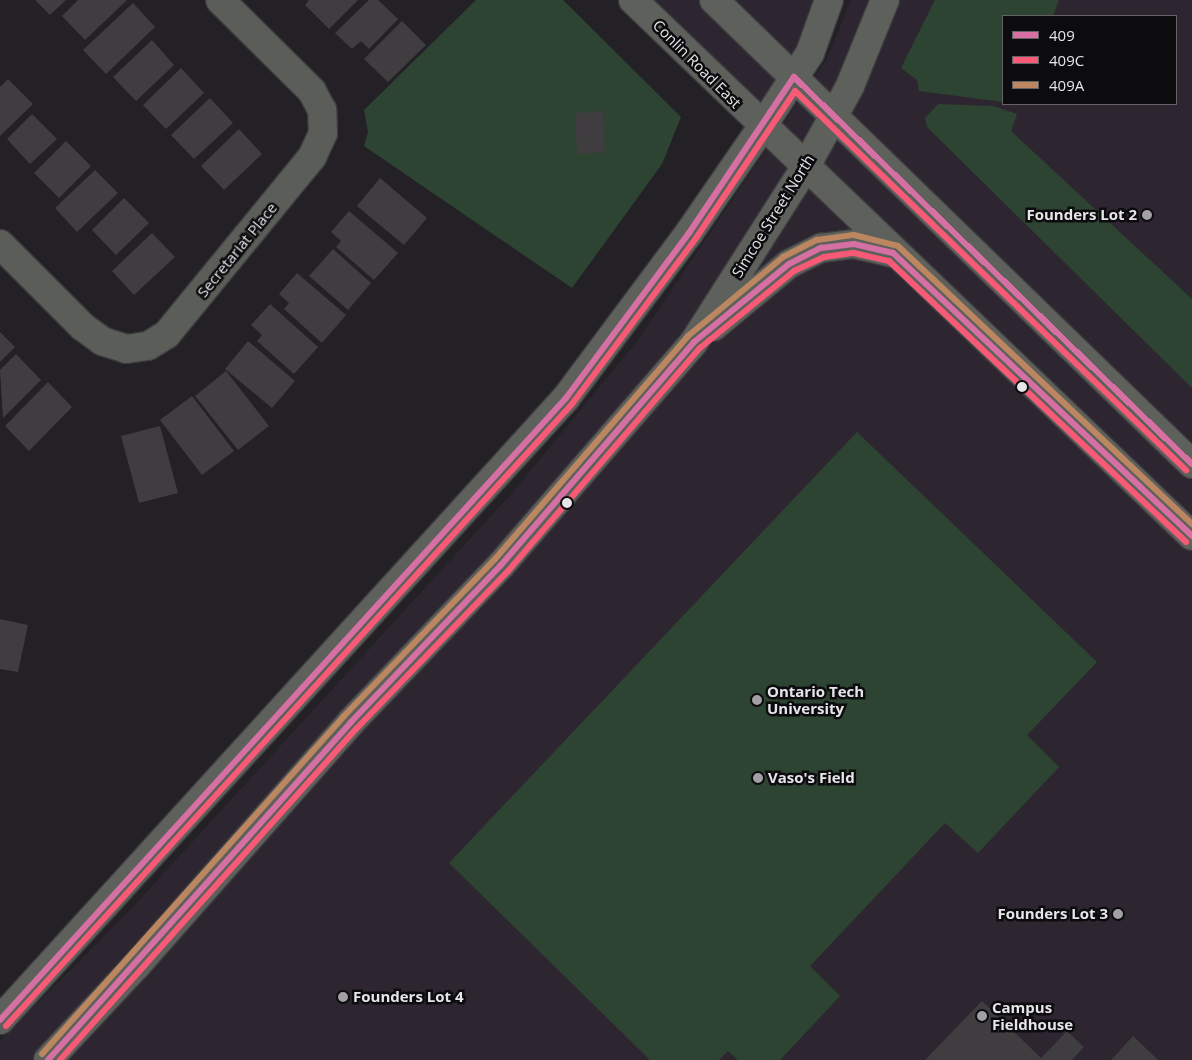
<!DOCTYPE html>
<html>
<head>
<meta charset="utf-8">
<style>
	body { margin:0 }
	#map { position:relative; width:1192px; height:1060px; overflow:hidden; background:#232125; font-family:"Open Sans",sans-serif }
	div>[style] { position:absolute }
	.built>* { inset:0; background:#2d2630 }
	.green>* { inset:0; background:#2e4432 }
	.building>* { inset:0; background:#3f3d3f }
	.roads { filter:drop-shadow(1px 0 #3e3d40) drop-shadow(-1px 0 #3e3d40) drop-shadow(0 1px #3e3d40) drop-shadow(0 -1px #3e3d40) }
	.street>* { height:28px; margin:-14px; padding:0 14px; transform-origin:14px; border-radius:14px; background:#5b5d59 }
	.secondary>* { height:28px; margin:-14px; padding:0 14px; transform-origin:14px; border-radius:14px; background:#5e605c }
	.bus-1>* { height:6px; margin:-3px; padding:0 3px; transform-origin:3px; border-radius:3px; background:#d670a2 }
	.bus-2>* { height:6px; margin:-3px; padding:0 3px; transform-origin:3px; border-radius:3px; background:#f75a77 }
	.bus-3>* { height:6px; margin:-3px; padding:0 3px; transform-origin:3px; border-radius:3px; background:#bb8660 }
	.dots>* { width:14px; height:14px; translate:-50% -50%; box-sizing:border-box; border:2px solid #0c0b0d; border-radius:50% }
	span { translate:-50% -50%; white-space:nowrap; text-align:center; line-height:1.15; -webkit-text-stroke:5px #0c0b0d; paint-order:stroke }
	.street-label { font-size:15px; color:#e7e5e9 }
	.poi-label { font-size:15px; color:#e7e5e9; font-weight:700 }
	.right { translate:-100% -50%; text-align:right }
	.left { translate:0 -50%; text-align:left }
	.legend { position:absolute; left:1002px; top:15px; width:175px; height:90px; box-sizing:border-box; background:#0c0b0d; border:1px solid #646265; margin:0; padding:6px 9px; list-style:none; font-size:15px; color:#e7e5e9 }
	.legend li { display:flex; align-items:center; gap:10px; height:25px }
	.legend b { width:25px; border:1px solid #646265 }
</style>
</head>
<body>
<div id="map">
	<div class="built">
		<i style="clip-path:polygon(633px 0,829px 0,762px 127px)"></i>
		<i style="clip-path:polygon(evenodd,851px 0,1192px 0,1192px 1060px,0 1060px,0 1041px,131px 909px,513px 492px,638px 340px,827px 59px,851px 0,1003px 16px,1176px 16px,1176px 104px,1003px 104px,1003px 16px)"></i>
	</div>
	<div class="green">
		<i style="clip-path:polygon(476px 0,563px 0,681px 117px,662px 164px,572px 288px,364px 146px,368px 132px,364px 110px)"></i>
		<i style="clip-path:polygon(935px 0,1059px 0,1053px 16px,1003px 16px,1003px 102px,919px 91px,917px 80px,901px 68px)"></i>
		<i style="clip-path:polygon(938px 104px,993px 106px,1017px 114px,1011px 131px,1192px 299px,1192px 388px,927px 127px,925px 118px)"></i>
		<i style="clip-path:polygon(857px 432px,1097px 662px,1027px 735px,1059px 767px,978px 853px,945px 823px,810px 966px,840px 996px,780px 1060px,738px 1060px,728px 1051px,719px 1060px,650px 1060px,449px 863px)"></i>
	</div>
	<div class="building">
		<i style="clip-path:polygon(35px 0,66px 0,50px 15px)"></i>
		<i style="clip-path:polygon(78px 0,127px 0,85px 40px,62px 16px)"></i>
		<i style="clip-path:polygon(309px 0,358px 0,329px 29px,305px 5px)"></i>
		<i style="clip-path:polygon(369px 0,378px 0,398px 19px,369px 49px,361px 41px,352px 49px,335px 33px)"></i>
		<i style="clip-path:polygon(133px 3px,155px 27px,106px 74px,83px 50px)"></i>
		<i style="clip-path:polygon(402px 21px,426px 45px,388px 82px,364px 59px)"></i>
		<i style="clip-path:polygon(152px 40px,174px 65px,136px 101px,113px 77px)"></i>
		<i style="clip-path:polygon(181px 68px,204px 93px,166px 129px,143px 105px)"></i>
		<i style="clip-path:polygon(8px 79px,33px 104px,0 136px,0 87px)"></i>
		<i style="clip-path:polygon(210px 98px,233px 123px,194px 159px,171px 135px)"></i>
		<i style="clip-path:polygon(603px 111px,605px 152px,577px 154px,575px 113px)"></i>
		<i style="clip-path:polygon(32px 114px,57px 139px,30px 164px,7px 139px)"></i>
		<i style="clip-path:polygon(239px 129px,262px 154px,224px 190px,201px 166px)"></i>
		<i style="clip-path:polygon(66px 141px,91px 166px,59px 198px,34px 173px)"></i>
		<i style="clip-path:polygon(95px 170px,118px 193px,77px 232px,55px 208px)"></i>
		<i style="clip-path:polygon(380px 178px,427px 218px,404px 245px,357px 206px)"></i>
		<i style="clip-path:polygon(124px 198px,149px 223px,116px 255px,92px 230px)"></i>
		<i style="clip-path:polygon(349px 211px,398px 253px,374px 280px,336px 247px,341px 241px,331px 232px)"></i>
		<i style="clip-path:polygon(152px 233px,175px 257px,134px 295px,112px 271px)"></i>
		<i style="clip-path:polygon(333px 249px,371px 283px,348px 310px,309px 276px)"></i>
		<i style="clip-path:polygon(297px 273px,346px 315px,322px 343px,284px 309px,289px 303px,279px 294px)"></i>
		<i style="clip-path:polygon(270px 304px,318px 347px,294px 374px,257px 341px,262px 335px,251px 325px)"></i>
		<i style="clip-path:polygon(0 332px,15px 347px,0 362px)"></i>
		<i style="clip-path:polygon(248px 341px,295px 381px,272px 408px,225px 369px)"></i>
		<i style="clip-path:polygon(16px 354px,41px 380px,3px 418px,0 370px)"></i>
		<i style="clip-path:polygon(226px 371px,269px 426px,238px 450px,195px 396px)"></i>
		<i style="clip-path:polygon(48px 382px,72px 407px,29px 451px,5px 426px)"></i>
		<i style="clip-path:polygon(192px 396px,234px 451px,202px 475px,160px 420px)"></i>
		<i style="clip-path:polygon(160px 426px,178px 493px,139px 503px,121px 436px)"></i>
		<i style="clip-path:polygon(0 619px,28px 625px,18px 672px,0 669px)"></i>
		<i style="clip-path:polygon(982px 1001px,1041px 1058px,1067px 1031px,1084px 1047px,1072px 1060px,925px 1060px)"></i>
		<i style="clip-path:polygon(1133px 1036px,1156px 1058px,1158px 1060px,1111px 1060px)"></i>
	</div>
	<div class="roads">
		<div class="street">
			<i style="left:0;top:244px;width:117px;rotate:45deg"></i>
			<i style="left:83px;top:327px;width:24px;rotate:36deg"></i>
			<i style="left:102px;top:341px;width:25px;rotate:18deg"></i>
			<i style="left:126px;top:349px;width:22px;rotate:-8deg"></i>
			<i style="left:148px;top:346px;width:22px;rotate:-32deg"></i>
			<i style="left:167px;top:334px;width:229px;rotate:-50.7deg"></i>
			<i style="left:312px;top:157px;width:26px;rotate:-65deg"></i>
			<i style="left:323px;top:133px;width:23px;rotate:-92deg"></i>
			<i style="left:322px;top:110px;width:21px;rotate:-118deg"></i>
			<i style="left:312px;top:91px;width:129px;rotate:-135.3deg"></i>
		</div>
		<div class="secondary">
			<i style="left:633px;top:0;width:774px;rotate:43.8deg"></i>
			<i style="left:714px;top:0;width:666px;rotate:44.15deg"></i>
			<i style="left:713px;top:327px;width:99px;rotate:-39.7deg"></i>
			<i style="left:789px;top:264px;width:36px;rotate:-27deg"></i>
			<i style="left:821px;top:248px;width:33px;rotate:-7deg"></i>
			<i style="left:854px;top:244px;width:40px;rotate:13deg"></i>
			<i style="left:0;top:1020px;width:841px;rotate:-47.7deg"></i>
			<i style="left:566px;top:398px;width:206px;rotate:-53.3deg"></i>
			<i style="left:689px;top:233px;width:129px;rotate:-55.4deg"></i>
			<i style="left:762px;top:127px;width:88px;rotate:-57deg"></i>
			<i style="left:810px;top:53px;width:56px;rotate:-70.3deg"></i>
			<i style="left:48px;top:1060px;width:129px;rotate:-46.9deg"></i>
			<i style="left:136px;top:966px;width:325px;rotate:-48.6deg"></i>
			<i style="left:351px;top:722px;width:217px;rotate:-46.3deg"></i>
			<i style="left:501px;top:565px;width:295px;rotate:-49.1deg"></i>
			<i style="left:694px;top:342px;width:206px;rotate:-57.5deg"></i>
			<i style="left:805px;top:168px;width:94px;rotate:-61.2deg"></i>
			<i style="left:850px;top:86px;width:93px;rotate:-67.9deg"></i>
		</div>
	</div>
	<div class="bus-1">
		<i style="left:0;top:1020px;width:841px;rotate:-47.7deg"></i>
		<i style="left:566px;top:398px;width:206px;rotate:-53.3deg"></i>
		<i style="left:689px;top:233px;width:188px;rotate:-56.1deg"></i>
		<i style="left:794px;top:77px;width:555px;rotate:44.2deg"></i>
		<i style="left:48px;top:1060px;width:454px;rotate:-48.1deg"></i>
		<i style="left:351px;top:722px;width:217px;rotate:-46.3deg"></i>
		<i style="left:501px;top:565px;width:295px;rotate:-49.1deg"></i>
		<i style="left:694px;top:342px;width:123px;rotate:-39.4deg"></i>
		<i style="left:789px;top:264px;width:36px;rotate:-27deg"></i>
		<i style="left:821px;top:248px;width:33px;rotate:-7deg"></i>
		<i style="left:854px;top:244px;width:40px;rotate:13deg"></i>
		<i style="left:893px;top:253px;width:412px;rotate:43.4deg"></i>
	</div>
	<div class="bus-2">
		<i style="left:6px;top:1026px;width:841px;rotate:-47.7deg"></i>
		<i style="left:572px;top:404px;width:207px;rotate:-53.2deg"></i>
		<i style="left:696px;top:238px;width:177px;rotate:-56deg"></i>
		<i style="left:795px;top:91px;width:545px;rotate:44.11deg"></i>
		<i style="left:60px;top:1060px;width:445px;rotate:-48.2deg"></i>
		<i style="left:357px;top:728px;width:218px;rotate:-46.1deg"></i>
		<i style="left:508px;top:571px;width:294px;rotate:-49.3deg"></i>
		<i style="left:700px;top:348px;width:122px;rotate:-39.3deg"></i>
		<i style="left:794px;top:271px;width:33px;rotate:-25deg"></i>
		<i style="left:824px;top:257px;width:30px;rotate:-8deg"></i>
		<i style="left:854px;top:253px;width:36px;rotate:13deg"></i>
		<i style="left:889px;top:261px;width:409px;rotate:43.4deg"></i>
	</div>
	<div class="bus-3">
		<i style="left:42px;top:1054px;width:453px;rotate:-48.2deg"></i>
		<i style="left:344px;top:716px;width:218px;rotate:-46.1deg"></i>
		<i style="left:495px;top:559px;width:295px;rotate:-49.1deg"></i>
		<i style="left:688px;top:336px;width:124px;rotate:-39.7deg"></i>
		<i style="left:783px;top:257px;width:38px;rotate:-27deg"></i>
		<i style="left:817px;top:240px;width:37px;rotate:-8deg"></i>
		<i style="left:854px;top:235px;width:45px;rotate:14deg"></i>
		<i style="left:898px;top:246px;width:405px;rotate:43.4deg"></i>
	</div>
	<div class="dots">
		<i style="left:1147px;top:215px;background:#a2a0a4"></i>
		<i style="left:1022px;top:387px;background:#e7e5e9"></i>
		<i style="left:567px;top:503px;background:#e7e5e9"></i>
		<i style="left:757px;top:700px;background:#a2a0a4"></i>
		<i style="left:758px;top:778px;background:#a2a0a4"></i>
		<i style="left:1118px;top:914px;background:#a2a0a4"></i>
		<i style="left:343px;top:997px;background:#a2a0a4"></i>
		<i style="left:982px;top:1016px;background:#a2a0a4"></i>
	</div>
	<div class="street-label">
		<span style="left:697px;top:64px;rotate:45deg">Conlin Road East</span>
		<span style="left:773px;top:216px;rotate:-58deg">Simcoe Street North</span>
		<span style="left:237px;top:250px;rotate:-51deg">Secretariat Place</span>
	</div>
	<div class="poi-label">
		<span class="right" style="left:1137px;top:215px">Founders Lot 2</span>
		<span class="left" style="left:767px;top:700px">Ontario Tech<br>University</span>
		<span class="left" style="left:768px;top:778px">Vaso's Field</span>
		<span class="right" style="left:1108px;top:914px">Founders Lot 3</span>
		<span class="left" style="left:353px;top:997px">Founders Lot 4</span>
		<span class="left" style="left:992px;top:1016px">Campus<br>Fieldhouse</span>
	</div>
	<ul class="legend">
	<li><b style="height:6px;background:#d670a2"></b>409</li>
	<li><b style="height:6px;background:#f75a77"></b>409C</li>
	<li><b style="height:6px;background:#bb8660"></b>409A</li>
	</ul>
</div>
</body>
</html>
